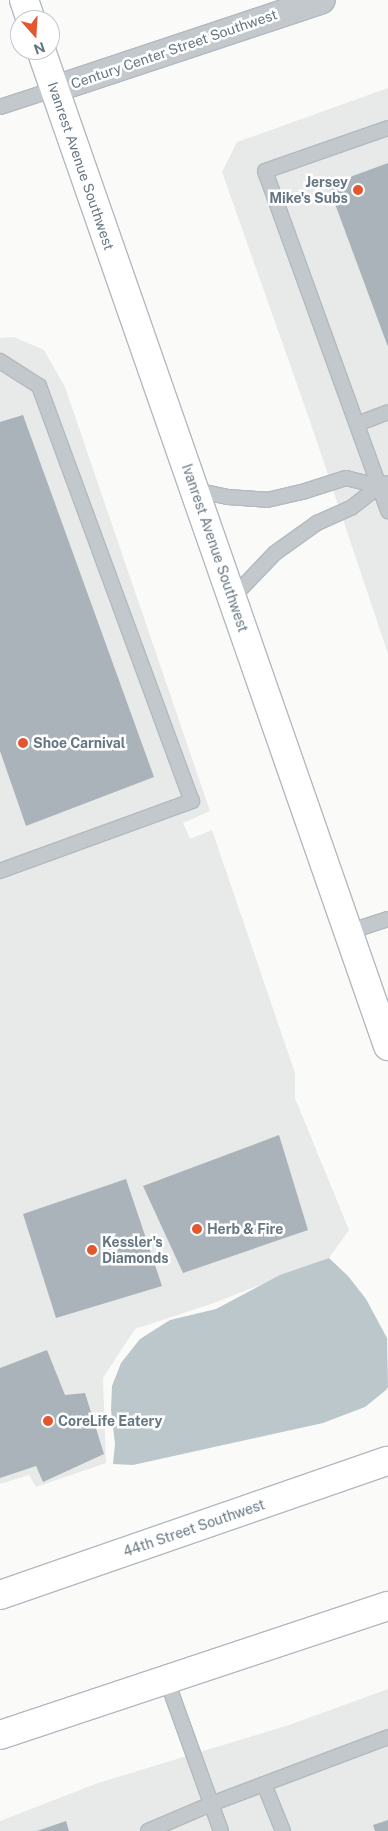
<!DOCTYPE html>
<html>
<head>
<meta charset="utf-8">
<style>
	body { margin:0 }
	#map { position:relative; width:388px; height:1831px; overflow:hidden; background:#fafaf8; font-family:"Public Sans",sans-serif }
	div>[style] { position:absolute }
	.built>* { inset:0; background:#e8e9e9 }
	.water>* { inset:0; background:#bbc7cb }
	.building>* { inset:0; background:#aab3b9 }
	.roads { filter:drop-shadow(1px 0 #b3babf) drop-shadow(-1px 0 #b3babf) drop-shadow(0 1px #b3babf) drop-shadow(0 -1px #b3babf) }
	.lane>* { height:14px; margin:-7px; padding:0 7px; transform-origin:7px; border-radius:7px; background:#c3c8cc }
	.street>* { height:26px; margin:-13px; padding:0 13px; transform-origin:13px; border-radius:13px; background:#c3c8cc }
	.secondary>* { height:28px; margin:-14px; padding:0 14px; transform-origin:14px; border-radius:14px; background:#fff }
	.primary>* { height:28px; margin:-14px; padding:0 14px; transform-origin:14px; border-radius:14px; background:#fff }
	.dots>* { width:14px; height:14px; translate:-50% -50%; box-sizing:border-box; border:2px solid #fff; border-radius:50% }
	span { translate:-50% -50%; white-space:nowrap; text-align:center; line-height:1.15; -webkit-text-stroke:5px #fff; paint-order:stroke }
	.street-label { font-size:14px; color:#657683 }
	.poi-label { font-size:14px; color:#657683; font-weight:700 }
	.right { translate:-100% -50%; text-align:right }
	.left { translate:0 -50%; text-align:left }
	.north { position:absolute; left:10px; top:10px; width:50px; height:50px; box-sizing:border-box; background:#fff; border:1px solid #c1c8cd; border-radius:50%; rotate:161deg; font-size:14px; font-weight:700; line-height:20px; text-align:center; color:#657683 }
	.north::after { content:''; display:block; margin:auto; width:18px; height:22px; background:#e4572e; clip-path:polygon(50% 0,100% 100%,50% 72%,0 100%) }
</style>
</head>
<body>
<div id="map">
	<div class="built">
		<i style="clip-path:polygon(388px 88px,388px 654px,311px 424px,222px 172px,237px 142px)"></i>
		<i style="clip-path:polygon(14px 337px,44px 350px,65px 387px,210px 811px,183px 823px,190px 839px,212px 830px,295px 1073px,295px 1098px,349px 1230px,329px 1258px,214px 1303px,135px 1329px,103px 1378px,106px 1463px,36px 1487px,29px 1475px,0 1484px,0 338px)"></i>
		<i style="clip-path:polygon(388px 1689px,388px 1831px,0 1831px,0 1821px,98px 1783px,289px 1725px)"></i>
	</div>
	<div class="water">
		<i style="clip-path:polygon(329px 1258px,348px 1276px,366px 1299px,387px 1338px,388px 1387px,386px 1390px,365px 1407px,323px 1423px,133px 1465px,113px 1464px,115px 1444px,111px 1410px,112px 1386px,121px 1363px,140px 1339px,170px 1320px,216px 1309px,280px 1275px)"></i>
	</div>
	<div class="building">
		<i style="clip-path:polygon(388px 163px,388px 347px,328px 185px)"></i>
		<i style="clip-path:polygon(23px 415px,154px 777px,26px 826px,0 751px,0 422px)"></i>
		<i style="clip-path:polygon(279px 1135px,308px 1230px,183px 1273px,143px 1186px)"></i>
		<i style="clip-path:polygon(126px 1179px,162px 1286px,56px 1318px,23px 1214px)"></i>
		<i style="clip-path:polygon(47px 1350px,65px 1395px,85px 1393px,104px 1454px,43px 1482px,36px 1466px,0 1478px,0 1368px)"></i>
		<i style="clip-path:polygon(388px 1820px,388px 1831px,375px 1831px,373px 1825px)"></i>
		<i style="clip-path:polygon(66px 1821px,69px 1831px,37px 1831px)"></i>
	</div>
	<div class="roads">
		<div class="lane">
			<i style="left:0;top:107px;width:58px;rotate:-18.1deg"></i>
			<i style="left:388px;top:128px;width:130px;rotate:160.7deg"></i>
			<i style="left:265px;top:171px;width:335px;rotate:70.1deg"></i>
			<i style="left:379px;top:486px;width:9px;rotate:-18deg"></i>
			<i style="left:0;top:361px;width:46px;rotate:32.7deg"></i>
			<i style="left:39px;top:386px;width:442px;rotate:69.8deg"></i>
			<i style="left:192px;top:801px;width:204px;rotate:160deg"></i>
			<i style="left:357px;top:424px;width:33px;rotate:-21deg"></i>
			<i style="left:379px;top:486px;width:27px;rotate:70deg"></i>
			<i style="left:195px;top:490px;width:34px;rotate:12deg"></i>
			<i style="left:228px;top:497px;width:39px;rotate:4deg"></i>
			<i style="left:267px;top:500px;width:36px;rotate:-13deg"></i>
			<i style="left:302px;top:492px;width:46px;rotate:-17.7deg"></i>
			<i style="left:346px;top:478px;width:34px;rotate:14deg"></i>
			<i style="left:232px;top:598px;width:62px;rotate:-46.3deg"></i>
			<i style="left:275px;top:553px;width:52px;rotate:-35.5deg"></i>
			<i style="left:317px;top:523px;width:37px;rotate:-24deg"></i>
			<i style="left:351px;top:508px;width:36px;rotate:-38deg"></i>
			<i style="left:348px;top:932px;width:42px;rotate:-18deg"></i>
			<i style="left:167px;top:1681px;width:159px;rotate:70.2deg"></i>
			<i style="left:264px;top:1784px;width:51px;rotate:68deg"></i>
			<i style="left:148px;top:1831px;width:69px;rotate:-23.2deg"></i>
			<i style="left:211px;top:1804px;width:189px;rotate:-20.7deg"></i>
		</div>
		<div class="street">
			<i style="left:55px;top:89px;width:281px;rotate:-18.4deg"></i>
		</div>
		<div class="secondary">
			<i style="left:24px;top:0;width:21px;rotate:71deg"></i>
			<i style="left:41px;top:50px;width:1055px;rotate:70.79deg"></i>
		</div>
		<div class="primary">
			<i style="left:0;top:1595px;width:410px;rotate:-19.1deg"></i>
			<i style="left:0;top:1735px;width:409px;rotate:-18.4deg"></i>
		</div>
	</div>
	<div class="dots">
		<i style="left:358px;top:190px;background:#e4572e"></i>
		<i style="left:23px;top:743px;background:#e4572e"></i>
		<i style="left:197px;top:1229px;background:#e4572e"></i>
		<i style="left:92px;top:1250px;background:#e4572e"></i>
		<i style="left:48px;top:1421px;background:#e4572e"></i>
	</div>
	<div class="street-label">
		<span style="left:174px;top:49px;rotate:-19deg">Century Center Street Southwest</span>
		<span style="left:81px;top:166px;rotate:71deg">Ivanrest Avenue Southwest</span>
		<span style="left:215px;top:548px;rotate:71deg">Ivanrest Avenue Southwest</span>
		<span style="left:194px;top:1528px;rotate:-19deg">44th Street Southwest</span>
	</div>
	<div class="poi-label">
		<span class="right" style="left:348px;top:190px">Jersey<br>Mike's Subs</span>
		<span class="left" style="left:33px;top:743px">Shoe Carnival</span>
		<span class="left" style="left:207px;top:1229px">Herb &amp; Fire</span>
		<span class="left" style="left:102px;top:1250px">Kessler's<br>Diamonds</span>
		<span class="left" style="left:58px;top:1421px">CoreLife Eatery</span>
	</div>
	<div class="north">N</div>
</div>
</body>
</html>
